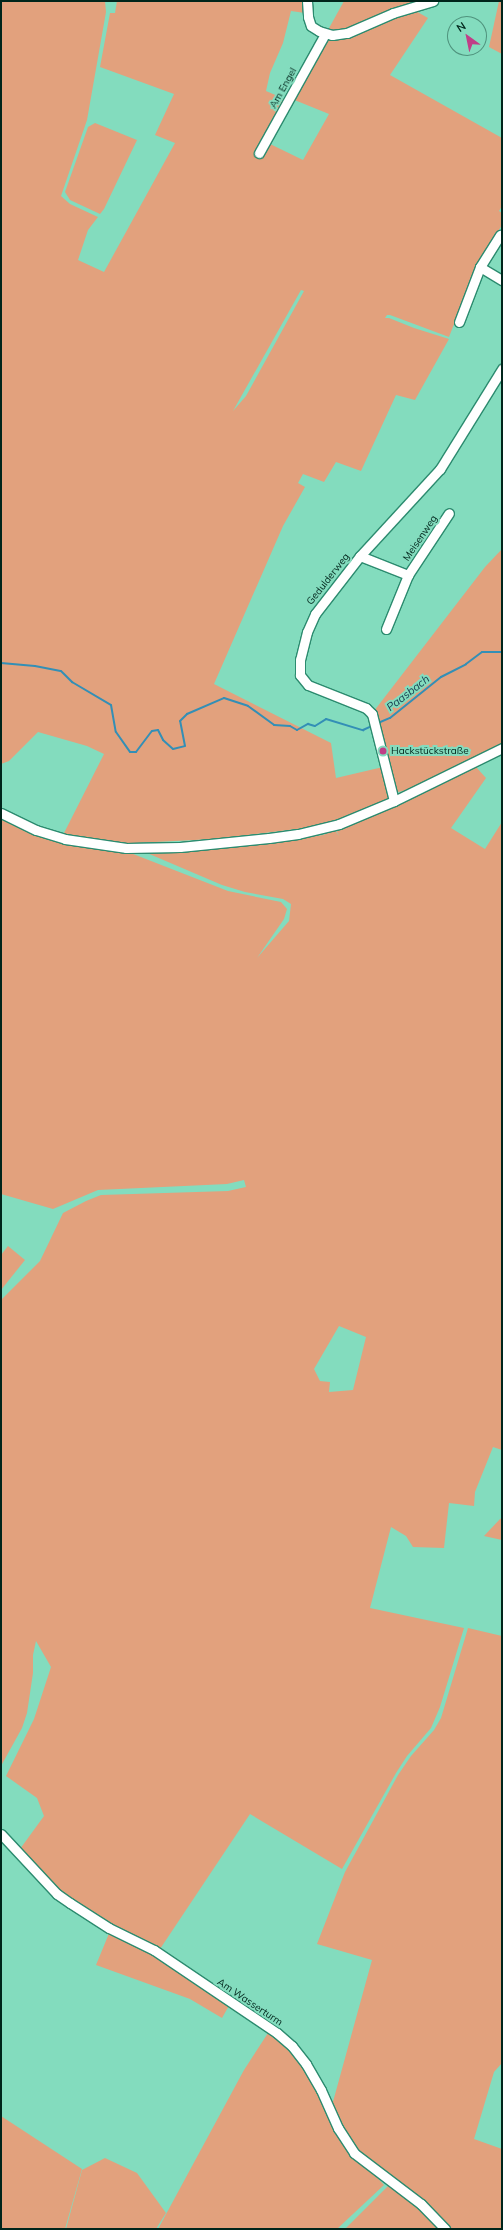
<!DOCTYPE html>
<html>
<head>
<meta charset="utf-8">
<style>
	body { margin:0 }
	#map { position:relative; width:503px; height:2230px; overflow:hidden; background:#83dcbe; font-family:Mulish,sans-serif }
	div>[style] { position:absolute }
	.green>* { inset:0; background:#e2a17d }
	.stream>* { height:2px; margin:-1px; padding:0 1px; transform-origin:1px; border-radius:1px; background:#338fb6 }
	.roads { filter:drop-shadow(1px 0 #2c8b6f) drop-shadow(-1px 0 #2c8b6f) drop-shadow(0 1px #2c8b6f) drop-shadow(0 -1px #2c8b6f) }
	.minor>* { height:9px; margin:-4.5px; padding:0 4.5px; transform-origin:4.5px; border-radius:4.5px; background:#fff }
	.dots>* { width:11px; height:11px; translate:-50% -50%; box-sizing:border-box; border:2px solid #83dcbe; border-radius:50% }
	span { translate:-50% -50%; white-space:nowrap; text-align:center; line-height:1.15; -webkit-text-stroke:4px #83dcbe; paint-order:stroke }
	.street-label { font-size:10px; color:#00251b }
	.poi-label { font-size:10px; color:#00251b }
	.left { translate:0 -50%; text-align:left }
	.water-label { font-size:11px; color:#194051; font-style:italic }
	.frame { position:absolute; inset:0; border:2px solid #00251b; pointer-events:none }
	.north { position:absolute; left:447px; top:16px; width:40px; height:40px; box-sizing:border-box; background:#83dcbe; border:1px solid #4f937d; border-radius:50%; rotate:327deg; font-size:11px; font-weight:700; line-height:16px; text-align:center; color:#00251b }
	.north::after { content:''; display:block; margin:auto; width:14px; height:18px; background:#c03e87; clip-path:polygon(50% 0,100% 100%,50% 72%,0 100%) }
</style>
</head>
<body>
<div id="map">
	<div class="green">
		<i style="clip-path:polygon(evenodd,1px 1px,105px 1px,106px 12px,87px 120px,61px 196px,70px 204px,98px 217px,88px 230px,78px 260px,104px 272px,175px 143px,155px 135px,174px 94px,100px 67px,110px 13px,115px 13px,117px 1px,305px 1px,305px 13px,291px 11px,283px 43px,270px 73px,266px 91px,287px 100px,268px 143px,303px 160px,329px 114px,292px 99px,324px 38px,414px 10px,428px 18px,390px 75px,502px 138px,502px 206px,499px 211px,502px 213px,502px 225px,477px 265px,449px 337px,390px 315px,387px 315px,385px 318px,389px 318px,414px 328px,449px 339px,415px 400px,396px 395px,361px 471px,336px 462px,324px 482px,303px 474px,298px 483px,305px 487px,283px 526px,214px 684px,331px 743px,336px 778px,383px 767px,390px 798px,321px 826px,214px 839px,116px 844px,63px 835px,104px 754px,87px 746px,38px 732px,9px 761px,1px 764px,1px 1px,301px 290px,304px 291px,246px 396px,233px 411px,301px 290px)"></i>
		<i style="clip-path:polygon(344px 1px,424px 1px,340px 31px,328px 30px)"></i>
		<i style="clip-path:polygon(499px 1px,502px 1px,502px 54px,489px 47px)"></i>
		<i style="clip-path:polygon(95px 123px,137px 140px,104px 209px,100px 214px,70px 200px,65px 192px,88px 127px)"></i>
		<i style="clip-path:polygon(502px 549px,502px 745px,408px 790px,398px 792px,393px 787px,374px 711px,485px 567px)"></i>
		<i style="clip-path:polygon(evenodd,476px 767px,486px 778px,451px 828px,485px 849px,502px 822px,502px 1450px,493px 1447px,475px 1492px,474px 1506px,449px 1503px,444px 1548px,413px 1547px,406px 1536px,391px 1527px,370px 1608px,464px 1628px,440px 1707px,431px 1728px,407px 1756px,396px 1773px,342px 1869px,250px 1814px,160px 1949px,103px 1922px,48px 1882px,20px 1849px,44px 1816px,37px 1798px,6px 1776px,34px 1719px,51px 1667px,36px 1641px,33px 1655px,33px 1673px,27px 1713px,22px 1728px,1px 1766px,1px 1300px,40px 1261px,63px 1213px,86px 1201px,101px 1195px,228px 1191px,246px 1187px,244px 1180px,227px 1184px,98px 1190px,53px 1209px,1px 1194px,1px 816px,19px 824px,128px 852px,228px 891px,281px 902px,287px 909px,284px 919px,257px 958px,289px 921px,291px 904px,283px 899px,245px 892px,222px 885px,147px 853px,215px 849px,270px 843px,323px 835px,335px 830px,339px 836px,335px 828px,476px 767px,339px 1326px,366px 1337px,353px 1390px,329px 1392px,330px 1382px,320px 1381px,314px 1369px,339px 1326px)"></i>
		<i style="clip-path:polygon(8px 1246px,25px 1260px,1px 1290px,1px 1255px)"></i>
		<i style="clip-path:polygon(502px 1518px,502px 1540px,484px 1536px,500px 1519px)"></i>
		<i style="clip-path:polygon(468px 1628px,502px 1636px,502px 2063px,494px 2072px,474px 2139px,502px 2149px,502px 2229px,449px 2229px,356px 2152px,331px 2109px,372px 1960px,317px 1944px,345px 1872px,398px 1775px,411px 1756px,434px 1730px,441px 1718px)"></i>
		<i style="clip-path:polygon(110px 1931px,151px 1951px,230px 2004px,222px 2018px,190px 1999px,96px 1965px)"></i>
		<i style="clip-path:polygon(270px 2030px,289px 2047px,303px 2066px,317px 2090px,349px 2154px,372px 2172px,384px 2185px,337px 2229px,158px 2229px,244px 2070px)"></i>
		<i style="clip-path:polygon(1px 2116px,82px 2169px,65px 2229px,1px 2229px)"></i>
		<i style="clip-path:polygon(105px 2158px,137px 2173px,166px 2213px,156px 2229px,66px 2229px,82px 2170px)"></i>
		<i style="clip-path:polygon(390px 2184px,417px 2204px,443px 2229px,345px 2229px)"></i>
	</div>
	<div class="stream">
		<i style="left:1px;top:663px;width:34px;rotate:5deg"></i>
		<i style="left:35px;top:666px;width:26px;rotate:11deg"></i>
		<i style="left:61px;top:671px;width:16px;rotate:45deg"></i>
		<i style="left:72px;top:682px;width:45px;rotate:30.5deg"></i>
		<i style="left:111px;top:705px;width:27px;rotate:80deg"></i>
		<i style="left:116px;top:732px;width:24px;rotate:55deg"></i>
		<i style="left:130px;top:752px;width:6px"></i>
		<i style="left:136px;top:752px;width:26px;rotate:-53deg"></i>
		<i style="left:152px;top:731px;width:6px;rotate:-9deg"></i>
		<i style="left:158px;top:730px;width:11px;rotate:63deg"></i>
		<i style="left:163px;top:740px;width:13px;rotate:42deg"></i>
		<i style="left:173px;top:749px;width:12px;rotate:-14deg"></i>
		<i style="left:185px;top:746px;width:25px;rotate:-101deg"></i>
		<i style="left:180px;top:721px;width:10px;rotate:-45deg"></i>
		<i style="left:187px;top:714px;width:40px;rotate:-23.4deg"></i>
		<i style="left:224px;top:698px;width:25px;rotate:18deg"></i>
		<i style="left:248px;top:706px;width:32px;rotate:36deg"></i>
		<i style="left:274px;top:725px;width:16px;rotate:4deg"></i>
		<i style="left:290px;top:726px;width:8px;rotate:30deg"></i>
		<i style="left:297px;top:730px;width:13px;rotate:-29deg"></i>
		<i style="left:308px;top:724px;width:7px;rotate:16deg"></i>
		<i style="left:315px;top:726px;width:13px;rotate:-32deg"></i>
		<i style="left:326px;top:719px;width:39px;rotate:17deg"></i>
		<i style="left:363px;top:730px;width:10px;rotate:-24deg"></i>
		<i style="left:378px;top:723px;width:13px;rotate:-23deg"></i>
		<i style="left:390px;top:718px;width:65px;rotate:-38.8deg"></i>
		<i style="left:441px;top:677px;width:28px;rotate:-27deg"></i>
		<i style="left:466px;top:664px;width:20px;rotate:-37deg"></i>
		<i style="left:482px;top:652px;width:20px"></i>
	</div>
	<div class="roads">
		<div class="minor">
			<i style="left:307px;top:1px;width:16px;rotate:86deg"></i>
			<i style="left:308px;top:17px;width:9px;rotate:72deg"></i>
			<i style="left:311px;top:26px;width:9px;rotate:32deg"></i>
			<i style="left:319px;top:31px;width:14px;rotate:17deg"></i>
			<i style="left:332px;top:35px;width:15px;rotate:-8deg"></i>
			<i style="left:347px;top:33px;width:50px;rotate:-23.5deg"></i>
			<i style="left:393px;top:13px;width:42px;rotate:-16.7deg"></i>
			<i style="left:259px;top:153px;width:136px;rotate:-61deg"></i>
			<i style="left:480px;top:267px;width:26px;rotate:31deg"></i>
			<i style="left:459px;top:322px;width:59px;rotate:-69.1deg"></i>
			<i style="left:480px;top:267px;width:38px;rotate:-58deg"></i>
			<i style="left:360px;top:556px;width:52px;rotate:21.6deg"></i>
			<i style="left:386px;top:629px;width:58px;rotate:-67.8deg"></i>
			<i style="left:408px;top:575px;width:74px;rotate:-56.5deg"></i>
			<i style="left:394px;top:801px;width:90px;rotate:-104.2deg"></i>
			<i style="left:372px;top:714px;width:8px;rotate:-135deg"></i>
			<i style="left:366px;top:708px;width:62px;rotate:-158.4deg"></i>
			<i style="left:308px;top:685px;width:13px;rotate:-129deg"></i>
			<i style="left:300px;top:675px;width:15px;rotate:-90deg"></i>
			<i style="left:300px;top:660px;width:29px;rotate:-76deg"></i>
			<i style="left:307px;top:632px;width:20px;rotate:-66deg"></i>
			<i style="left:315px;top:614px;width:73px;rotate:-52.2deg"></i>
			<i style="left:360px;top:556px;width:118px;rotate:-47.4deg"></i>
			<i style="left:440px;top:469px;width:118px;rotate:-58.2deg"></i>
			<i style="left:1px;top:813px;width:39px;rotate:26deg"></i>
			<i style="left:36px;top:830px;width:30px;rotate:17deg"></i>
			<i style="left:65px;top:839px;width:62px;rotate:8.4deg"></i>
			<i style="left:126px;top:848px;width:54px;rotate:-1.1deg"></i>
			<i style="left:180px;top:847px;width:89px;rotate:-5.8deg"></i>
			<i style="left:269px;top:838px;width:29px;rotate:-8deg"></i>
			<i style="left:298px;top:834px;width:42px;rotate:-13.7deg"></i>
			<i style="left:339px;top:824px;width:60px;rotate:-22.7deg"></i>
			<i style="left:394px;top:801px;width:120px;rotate:-26.1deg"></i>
			<i style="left:1px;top:1834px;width:82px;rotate:47deg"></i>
			<i style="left:57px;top:1894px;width:16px;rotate:35deg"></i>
			<i style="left:70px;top:1903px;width:46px;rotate:32.7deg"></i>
			<i style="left:109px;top:1928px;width:50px;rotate:26.1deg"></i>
			<i style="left:154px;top:1950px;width:148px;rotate:34deg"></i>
			<i style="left:277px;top:2033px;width:20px;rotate:41deg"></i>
			<i style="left:292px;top:2046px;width:23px;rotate:52deg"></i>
			<i style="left:306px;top:2064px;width:30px;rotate:60deg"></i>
			<i style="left:321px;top:2090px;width:42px;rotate:65.9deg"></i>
			<i style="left:338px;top:2128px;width:30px;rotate:57deg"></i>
			<i style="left:354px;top:2153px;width:84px;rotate:37.3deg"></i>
			<i style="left:421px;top:2204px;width:35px;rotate:46deg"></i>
		</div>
	</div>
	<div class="dots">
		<i style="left:383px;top:751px;background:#c03e87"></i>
	</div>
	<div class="street-label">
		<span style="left:283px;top:88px;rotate:-61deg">Am Engel</span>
		<span style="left:420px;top:538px;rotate:-56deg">Meisenweg</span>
		<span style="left:328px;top:579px;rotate:-52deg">Gedulderweg</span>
		<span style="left:250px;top:2002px;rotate:34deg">Am Wasserturm</span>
	</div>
	<div class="poi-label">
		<span class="left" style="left:391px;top:751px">Hackstückstraße</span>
	</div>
	<div class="water-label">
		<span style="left:408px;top:693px;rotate:-38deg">Paasbach</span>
	</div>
	<div class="frame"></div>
	<div class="north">N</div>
</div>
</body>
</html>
